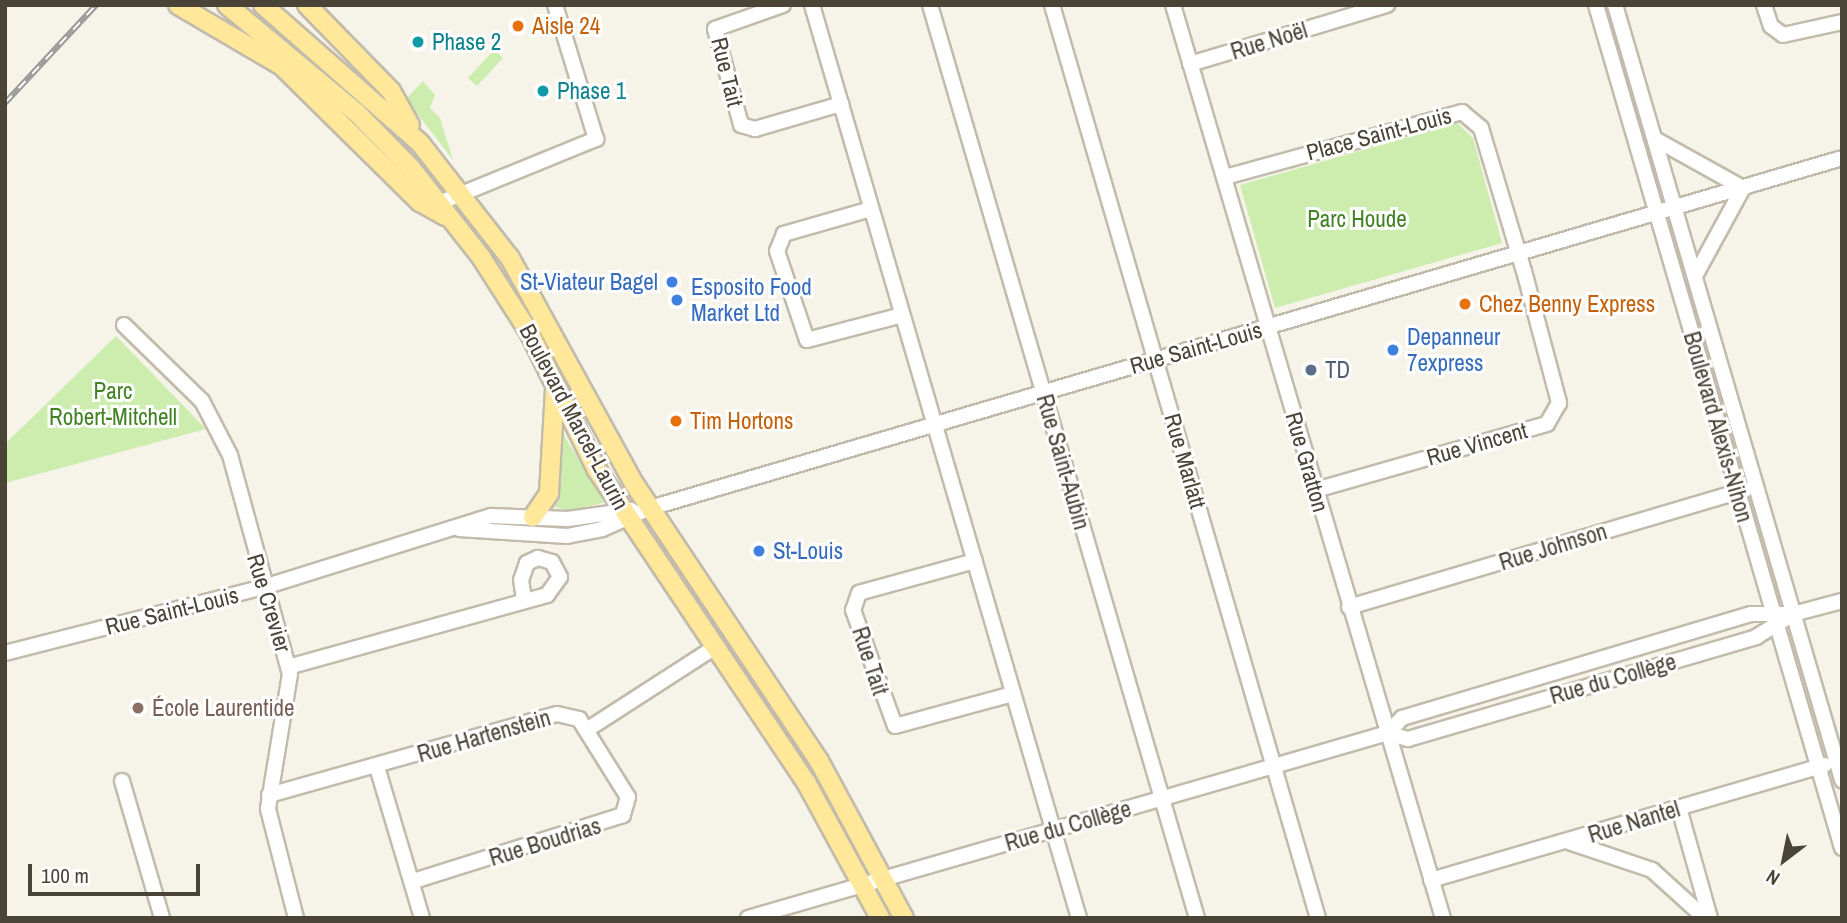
<!DOCTYPE html>
<html>
<head>
<meta charset="utf-8">
<style>
	body { margin:0 }
	#map { position:relative; width:1847px; height:923px; overflow:hidden; background:#f6f3e9; font-family:"Archivo Narrow",sans-serif }
	div>[style] { position:absolute }
	.green>* { inset:0; background:#cdedaf }
	.roads { filter:drop-shadow(2px 0 #c2bbab) drop-shadow(-2px 0 #c2bbab) drop-shadow(0 2px #c2bbab) drop-shadow(0 -2px #c2bbab) }
	.minor>* { height:14px; margin:-7px; padding:0 7px; transform-origin:7px; border-radius:7px; background:#fff }
	.major>* { height:18px; margin:-9px; padding:0 9px; transform-origin:9px; border-radius:9px; background:#ffe899 }
	.rail>* { height:6px; margin-top:-3px; transform-origin:0; background:repeating-linear-gradient(90deg,#fff 0 10px,#989898 0 20px); box-sizing:border-box; border-block:2px solid #989898 }
	.dots>* { width:19px; height:19px; translate:-50% -50%; box-sizing:border-box; border:4px solid #fff; border-radius:50% }
	span { translate:-50% -50%; white-space:nowrap; text-align:center; line-height:1.15; -webkit-text-stroke:6px #fff; paint-order:stroke }
	.food-label { font-size:23px; color:#c56008 }
	.left { translate:0 -50%; text-align:left }
	.street-label { font-size:23px; color:#4a4437 }
	.culture-label { font-size:23px; color:#0d838f }
	.park-label { font-size:23px; color:#428224 }
	.shop-label { font-size:23px; color:#366cbe }
	.right { translate:-100% -50%; text-align:right }
	.service-label { font-size:23px; color:#4e5e75 }
	.education-label { font-size:23px; color:#785e54 }
	.frame { position:absolute; inset:0; border:7px solid #4a4437; pointer-events:none }
	.north { position:absolute; left:1749px; top:825px; width:70px; height:70px; -webkit-text-stroke:5px #fff; paint-order:stroke; rotate:212deg; font-size:19px; font-weight:700; line-height:28px; text-align:center; color:#4a4437 }
	.north::after { content:''; display:block; margin:auto; width:24px; height:32px; background:#4a4437; clip-path:polygon(50% 0,100% 100%,50% 72%,0 100%) }
	.scale { position:absolute; left:28px; top:864px; width:172px; height:32px; box-sizing:border-box; border:4px solid #4a4437; border-top:0; padding-left:9px; font-size:21px; line-height:24px; white-space:nowrap; color:#4a4437; -webkit-text-stroke:5px #fff; paint-order:stroke }
</style>
</head>
<body>
<div id="map">
	<div class="green">
		<i style="clip-path:polygon(494px 50px,503px 58px,477px 86px,468px 78px)"></i>
		<i style="clip-path:polygon(423px 81px,435px 95px,430px 108px,440px 118px,453px 160px,406px 99px)"></i>
		<i style="clip-path:polygon(1457px 123px,1473px 138px,1502px 243px,1275px 308px,1240px 185px)"></i>
		<i style="clip-path:polygon(116px 336px,206px 429px,5px 483px,5px 444px)"></i>
		<i style="clip-path:polygon(559px 427px,604px 502px,602px 503px,569px 511px,552px 506px)"></i>
	</div>
	<div class="roads">
		<div class="minor">
			<i style="left:783px;top:5px;width:72px;rotate:160.6deg"></i>
			<i style="left:715px;top:29px;width:99px;rotate:74.8deg"></i>
			<i style="left:741px;top:125px;width:15px;rotate:16deg"></i>
			<i style="left:755px;top:129px;width:90px;rotate:-16.2deg"></i>
			<i style="left:812px;top:5px;width:951px;rotate:73.7deg"></i>
			<i style="left:930px;top:5px;width:951px;rotate:73.7deg"></i>
			<i style="left:1052px;top:5px;width:951px;rotate:73.76deg"></i>
			<i style="left:1173px;top:5px;width:952px;rotate:73.53deg"></i>
			<i style="left:1596px;top:5px;width:878px;rotate:73.73deg"></i>
			<i style="left:1615px;top:5px;width:808px;rotate:73.67deg"></i>
			<i style="left:1764px;top:5px;width:22px;rotate:72deg"></i>
			<i style="left:1771px;top:26px;width:15px;rotate:37deg"></i>
			<i style="left:1783px;top:35px;width:60px;rotate:-12.4deg"></i>
			<i style="left:1190px;top:64px;width:206px;rotate:-16.7deg"></i>
			<i style="left:1655px;top:139px;width:101px;rotate:29.1deg"></i>
			<i style="left:1225px;top:177px;width:246px;rotate:-15.3deg"></i>
			<i style="left:1462px;top:112px;width:25px;rotate:40deg"></i>
			<i style="left:1481px;top:128px;width:149px;rotate:73.3deg"></i>
			<i style="left:1524px;top:271px;width:137px;rotate:75.1deg"></i>
			<i style="left:1559px;top:403px;width:24px;rotate:120deg"></i>
			<i style="left:1547px;top:424px;width:241px;rotate:164.1deg"></i>
			<i style="left:439px;top:203px;width:170px;rotate:-22.2deg"></i>
			<i style="left:596px;top:139px;width:140px;rotate:-107deg"></i>
			<i style="left:871px;top:209px;width:91px;rotate:164deg"></i>
			<i style="left:784px;top:234px;width:18px;rotate:112deg"></i>
			<i style="left:777px;top:251px;width:94px;rotate:71.4deg"></i>
			<i style="left:807px;top:340px;width:98px;rotate:-14.7deg"></i>
			<i style="left:1695px;top:276px;width:100px;rotate:-61.4deg"></i>
			<i style="left:124px;top:325px;width:109px;rotate:44.3deg"></i>
			<i style="left:202px;top:401px;width:61px;rotate:62.6deg"></i>
			<i style="left:230px;top:455px;width:227px;rotate:74.7deg"></i>
			<i style="left:290px;top:674px;width:137px;rotate:99.3deg"></i>
			<i style="left:268px;top:809px;width:113px;rotate:75.6deg"></i>
			<i style="left:459px;top:529px;width:108px;rotate:3.7deg"></i>
			<i style="left:567px;top:536px;width:36px;rotate:-11deg"></i>
			<i style="left:602px;top:529px;width:52px;rotate:-23.6deg"></i>
			<i style="left:650px;top:508px;width:1242px;rotate:-16.36deg"></i>
			<i style="left:975px;top:561px;width:120px;rotate:164.6deg"></i>
			<i style="left:859px;top:593px;width:18px;rotate:109deg"></i>
			<i style="left:853px;top:610px;width:123px;rotate:70.1deg"></i>
			<i style="left:895px;top:726px;width:122px;rotate:-15.2deg"></i>
			<i style="left:1349px;top:607px;width:413px;rotate:-16.5deg"></i>
			<i style="left:5px;top:653px;width:267px;rotate:-14.3deg"></i>
			<i style="left:264px;top:587px;width:238px;rotate:-17.4deg"></i>
			<i style="left:491px;top:516px;width:77px;rotate:2.2deg"></i>
			<i style="left:568px;top:519px;width:64px;rotate:-8.1deg"></i>
			<i style="left:288px;top:667px;width:269px;rotate:-15.5deg"></i>
			<i style="left:547px;top:595px;width:22px;rotate:-54deg"></i>
			<i style="left:560px;top:577px;width:17px;rotate:-118deg"></i>
			<i style="left:552px;top:562px;width:15px;rotate:-164deg"></i>
			<i style="left:538px;top:558px;width:12px;rotate:156deg"></i>
			<i style="left:527px;top:563px;width:18px;rotate:109deg"></i>
			<i style="left:521px;top:580px;width:19px;rotate:81deg"></i>
			<i style="left:588px;top:729px;width:151px;rotate:-32.8deg"></i>
			<i style="left:1388px;top:733px;width:21px;rotate:17deg"></i>
			<i style="left:1408px;top:739px;width:363px;rotate:-16.3deg"></i>
			<i style="left:1756px;top:637px;width:44px;rotate:-31.9deg"></i>
			<i style="left:1793px;top:614px;width:51px;rotate:-14.9deg"></i>
			<i style="left:377px;top:767px;width:158px;rotate:73.4deg"></i>
			<i style="left:122px;top:781px;width:143px;rotate:73.7deg"></i>
			<i style="left:269px;top:795px;width:299px;rotate:-15.7deg"></i>
			<i style="left:557px;top:714px;width:23px;rotate:13deg"></i>
			<i style="left:579px;top:719px;width:92px;rotate:57.9deg"></i>
			<i style="left:628px;top:797px;width:19px;rotate:106deg"></i>
			<i style="left:623px;top:815px;width:222px;rotate:162.5deg"></i>
			<i style="left:1679px;top:808px;width:114px;rotate:74.3deg"></i>
			<i style="left:1569px;top:842px;width:88px;rotate:18.6deg"></i>
			<i style="left:1652px;top:870px;width:72px;rotate:42.2deg"></i>
			<i style="left:1431px;top:880px;width:410px;rotate:-16.3deg"></i>
			<i style="left:748px;top:918px;width:666px;rotate:-16.12deg"></i>
			<i style="left:1388px;top:733px;width:21px;rotate:-47deg"></i>
			<i style="left:1402px;top:718px;width:364px;rotate:-16.6deg"></i>
			<i style="left:1751px;top:614px;width:42px"></i>
		</div>
		<div class="major">
			<i style="left:178px;top:5px;width:121px;rotate:30.4deg"></i>
			<i style="left:282px;top:66px;width:194px;rotate:44.6deg"></i>
			<i style="left:420px;top:202px;width:29px;rotate:29deg"></i>
			<i style="left:227px;top:5px;width:168px;rotate:39.7deg"></i>
			<i style="left:356px;top:112px;width:78px;rotate:45.5deg"></i>
			<i style="left:411px;top:168px;width:113px;rotate:51.8deg"></i>
			<i style="left:481px;top:257px;width:89px;rotate:57.4deg"></i>
			<i style="left:529px;top:332px;width:154px;rotate:63.8deg"></i>
			<i style="left:597px;top:470px;width:376px;rotate:56.2deg"></i>
			<i style="left:806px;top:782px;width:155px;rotate:61.4deg"></i>
			<i style="left:263px;top:5px;width:209px;rotate:41.3deg"></i>
			<i style="left:420px;top:143px;width:146px;rotate:52deg"></i>
			<i style="left:510px;top:258px;width:259px;rotate:61.2deg"></i>
			<i style="left:635px;top:485px;width:332px;rotate:56.3deg"></i>
			<i style="left:819px;top:761px;width:179px;rotate:61.6deg"></i>
			<i style="left:307px;top:5px;width:120px;rotate:45.7deg"></i>
			<i style="left:391px;top:91px;width:39px;rotate:61deg"></i>
			<i style="left:533px;top:517px;width:29px;rotate:-56deg"></i>
			<i style="left:549px;top:493px;width:104px;rotate:-86.7deg"></i>
		</div>
	</div>
	<div class="rail">
		<i style="left:5px;top:103px;width:134px;rotate:-47.1deg"></i>
	</div>
	<div class="dots">
		<i style="left:518px;top:26px;background:#e8710a"></i>
		<i style="left:418px;top:42px;background:#0f9aa8"></i>
		<i style="left:543px;top:91px;background:#0f9aa8"></i>
		<i style="left:672px;top:282px;background:#3f7fe0"></i>
		<i style="left:677px;top:300px;background:#3f7fe0"></i>
		<i style="left:1465px;top:304px;background:#e8710a"></i>
		<i style="left:1393px;top:350px;background:#3f7fe0"></i>
		<i style="left:1311px;top:370px;background:#5c6f8a"></i>
		<i style="left:676px;top:421px;background:#e8710a"></i>
		<i style="left:759px;top:551px;background:#3f7fe0"></i>
		<i style="left:138px;top:708px;background:#8d6e63"></i>
	</div>
	<div class="food-label">
		<span class="left" style="left:532px;top:26px">Aisle 24</span>
		<span class="left" style="left:1479px;top:304px">Chez Benny Express</span>
		<span class="left" style="left:690px;top:421px">Tim Hortons</span>
	</div>
	<div class="street-label">
		<span style="left:1269px;top:41px;rotate:-17deg">Rue Noël</span>
		<span style="left:727px;top:72px;rotate:76deg">Rue Tait</span>
		<span style="left:1379px;top:134px;rotate:-15deg">Place Saint-Louis</span>
		<span style="left:1196px;top:348px;rotate:-16deg">Rue Saint-Louis</span>
		<span style="left:574px;top:417px;rotate:62deg">Boulevard Marcel-Laurin</span>
		<span style="left:1718px;top:427px;rotate:74deg">Boulevard Alexis-Nihon</span>
		<span style="left:1477px;top:444px;rotate:-16deg">Rue Vincent</span>
		<span style="left:1185px;top:461px;rotate:74deg">Rue Marlatt</span>
		<span style="left:1063px;top:462px;rotate:74deg">Rue Saint-Aubin</span>
		<span style="left:1307px;top:462px;rotate:74deg">Rue Gratton</span>
		<span style="left:1553px;top:547px;rotate:-17deg">Rue Johnson</span>
		<span style="left:269px;top:603px;rotate:73deg">Rue Crevier</span>
		<span style="left:172px;top:611px;rotate:-14deg">Rue Saint-Louis</span>
		<span style="left:870px;top:661px;rotate:72deg">Rue Tait</span>
		<span style="left:1613px;top:679px;rotate:-16deg">Rue du Collège</span>
		<span style="left:484px;top:736px;rotate:-16deg">Rue Hartenstein</span>
		<span style="left:1634px;top:822px;rotate:-17deg">Rue Nantel</span>
		<span style="left:1068px;top:826px;rotate:-16deg">Rue du Collège</span>
		<span style="left:545px;top:842px;rotate:-17deg">Rue Boudrias</span>
	</div>
	<div class="culture-label">
		<span class="left" style="left:432px;top:42px">Phase 2</span>
		<span class="left" style="left:557px;top:91px">Phase 1</span>
	</div>
	<div class="park-label">
		<span style="left:1357px;top:219px">Parc Houde</span>
		<span style="left:113px;top:404px">Parc<br>Robert-Mitchell</span>
	</div>
	<div class="shop-label">
		<span class="right" style="left:658px;top:282px">St-Viateur Bagel</span>
		<span class="left" style="left:691px;top:300px">Esposito Food<br>Market Ltd</span>
		<span class="left" style="left:1407px;top:350px">Depanneur<br>7express</span>
		<span class="left" style="left:773px;top:551px">St-Louis</span>
	</div>
	<div class="service-label">
		<span class="left" style="left:1325px;top:370px">TD</span>
	</div>
	<div class="education-label">
		<span class="left" style="left:152px;top:708px">École Laurentide</span>
	</div>
	<div class="frame"></div>
	<div class="north">N</div>
	<div class="scale">100 m</div>
</div>
</body>
</html>
